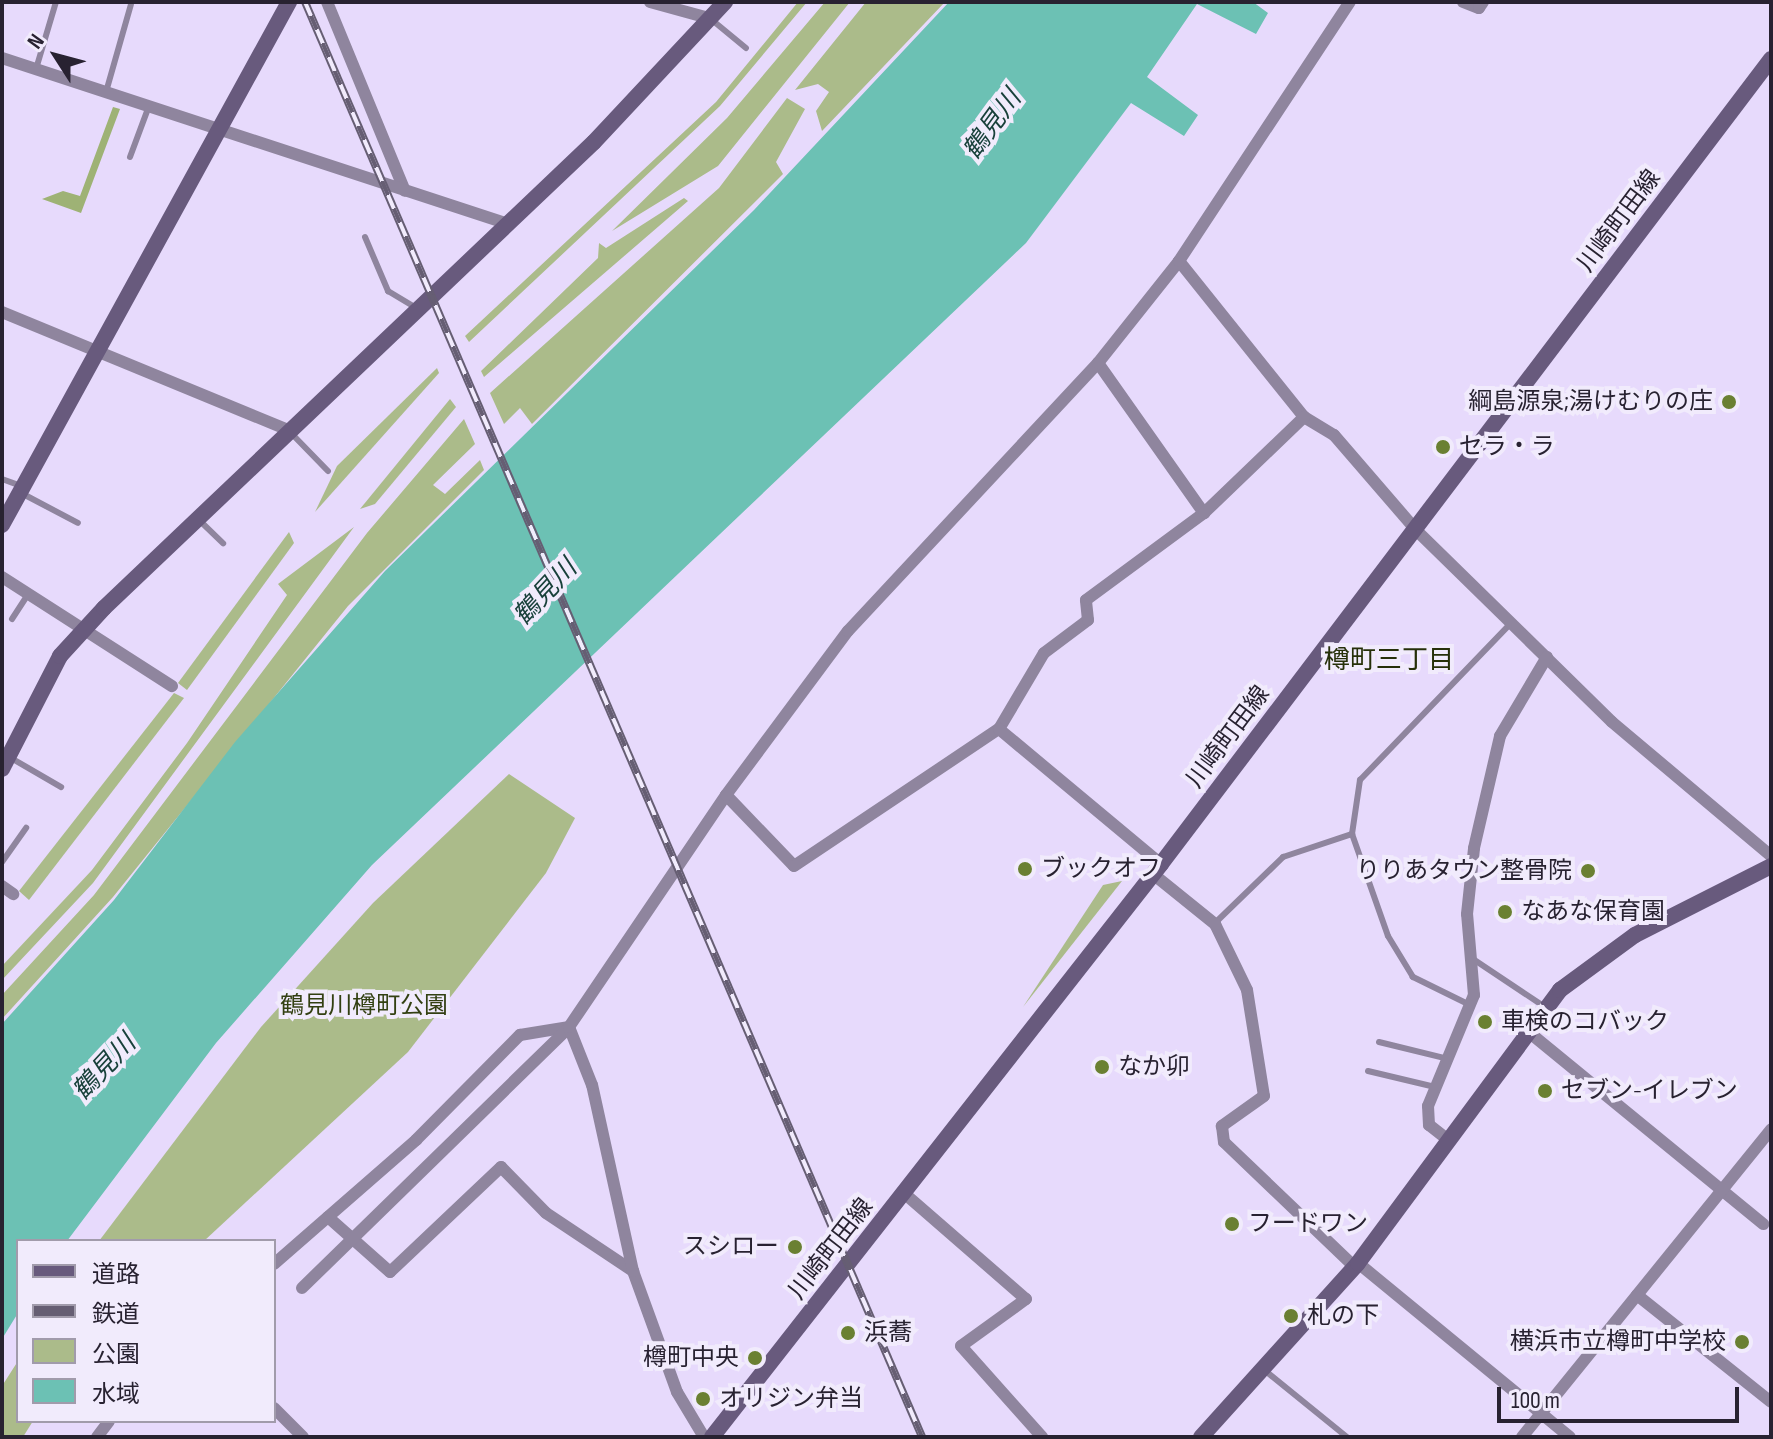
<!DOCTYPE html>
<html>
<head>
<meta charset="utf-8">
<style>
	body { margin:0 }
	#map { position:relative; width:1773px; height:1439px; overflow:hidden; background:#e7dafc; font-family:"Sofia Sans Condensed","Noto Sans JP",sans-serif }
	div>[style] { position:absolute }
	.green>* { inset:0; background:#abbb8a }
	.forest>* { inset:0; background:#9eb275 }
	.water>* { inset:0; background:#6cc1b4 }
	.lane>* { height:6px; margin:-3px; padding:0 3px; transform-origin:3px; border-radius:3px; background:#8f859e }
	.street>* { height:12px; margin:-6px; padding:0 6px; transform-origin:6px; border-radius:6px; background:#8f859e }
	.secondary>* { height:16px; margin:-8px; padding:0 8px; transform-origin:8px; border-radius:8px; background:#685a7d }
	.rail>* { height:8px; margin-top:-4px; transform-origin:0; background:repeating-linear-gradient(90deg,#f1ebfc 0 15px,#665e73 0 30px); box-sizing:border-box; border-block:2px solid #665e73 }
	.dots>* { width:22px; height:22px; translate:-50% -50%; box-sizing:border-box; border:4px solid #f1ebfc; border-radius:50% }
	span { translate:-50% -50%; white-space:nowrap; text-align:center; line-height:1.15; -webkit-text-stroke:8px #f1ebfc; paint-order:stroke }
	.street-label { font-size:24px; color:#282231 }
	.poi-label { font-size:24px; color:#282231 }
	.right { translate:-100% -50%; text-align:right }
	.left { translate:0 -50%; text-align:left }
	.park-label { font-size:24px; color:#334012 }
	.water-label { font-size:26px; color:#19413b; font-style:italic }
	.neighbourhood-label { font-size:26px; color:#263009 }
	.frame { position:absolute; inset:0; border:4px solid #282231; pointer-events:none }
	.legend { position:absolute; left:16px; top:1239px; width:260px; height:184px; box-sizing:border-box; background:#f1ebfc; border:2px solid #a19bab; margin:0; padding:10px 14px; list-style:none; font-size:24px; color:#282231 }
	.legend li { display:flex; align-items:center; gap:16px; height:40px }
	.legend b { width:40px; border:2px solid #a19bab }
	.north { position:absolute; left:16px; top:16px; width:80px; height:80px; -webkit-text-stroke:6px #f1ebfc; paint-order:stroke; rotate:306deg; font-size:22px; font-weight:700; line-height:32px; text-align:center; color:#282231 }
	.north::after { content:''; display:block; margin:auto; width:28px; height:36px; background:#282231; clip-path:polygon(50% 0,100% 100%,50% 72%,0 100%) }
	.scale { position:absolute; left:1497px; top:1387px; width:242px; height:36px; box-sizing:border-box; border:4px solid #282231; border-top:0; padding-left:10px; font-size:24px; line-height:28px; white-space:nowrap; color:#282231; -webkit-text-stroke:6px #f1ebfc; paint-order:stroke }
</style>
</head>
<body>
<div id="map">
	<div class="green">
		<i style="clip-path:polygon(798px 2px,807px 2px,720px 106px,469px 342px,465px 336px,716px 102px)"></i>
		<i style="clip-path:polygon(825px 2px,850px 2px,718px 166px,612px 231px,727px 118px)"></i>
		<i style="clip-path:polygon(866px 2px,945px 2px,822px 131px,816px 111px,829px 92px,818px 84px,795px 90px)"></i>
		<i style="clip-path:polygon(787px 98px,805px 109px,776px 162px,783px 174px,532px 424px,520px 408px,504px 424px,490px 393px,719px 188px)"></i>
		<i style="clip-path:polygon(684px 198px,688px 201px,484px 377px,481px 371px,598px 258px,599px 243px,606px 248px)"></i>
		<i style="clip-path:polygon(437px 368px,439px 373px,315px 512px,337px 466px)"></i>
		<i style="clip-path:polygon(450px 399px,456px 407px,375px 504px,360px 509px)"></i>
		<i style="clip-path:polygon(464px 419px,475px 444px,433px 485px,445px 494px,480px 460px,484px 470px,348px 606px,113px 897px,2px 1019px,2px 995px,94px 895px,367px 533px)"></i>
		<i style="clip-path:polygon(354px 527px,93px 883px,2px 980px,2px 966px,92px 870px,187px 743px,287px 595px,278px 584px)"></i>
		<i style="clip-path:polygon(289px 532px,294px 543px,187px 690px,178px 683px)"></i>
		<i style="clip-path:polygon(174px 693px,184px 698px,29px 900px,19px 891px)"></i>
		<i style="clip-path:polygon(509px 774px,575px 818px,546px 873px,408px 1052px,204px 1241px,99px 1241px,261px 1027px,373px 903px)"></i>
		<i style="clip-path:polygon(1122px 881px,1023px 1007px,1103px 885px)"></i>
		<i style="clip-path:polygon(18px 1361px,18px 1421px,33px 1421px,23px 1437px,2px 1437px,2px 1386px)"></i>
	</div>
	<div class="forest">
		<i style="clip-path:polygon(113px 107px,120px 109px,81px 213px,42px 199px,63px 191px,80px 196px)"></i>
	</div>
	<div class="water">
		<i style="clip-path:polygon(949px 2px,1253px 2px,1268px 13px,1256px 34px,1197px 4px,1147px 77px,1198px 115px,1184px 136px,1131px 103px,1026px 243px,372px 865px,216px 1043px,67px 1241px,18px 1241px,18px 1313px,2px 1339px,2px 1024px,114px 900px,235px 742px,385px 571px,754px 210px)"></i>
	</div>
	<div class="lane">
		<i style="left:712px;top:20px;width:44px;rotate:39.5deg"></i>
		<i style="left:36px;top:69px;width:70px;rotate:-73.4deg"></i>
		<i style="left:106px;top:92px;width:91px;rotate:-74.1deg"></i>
		<i style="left:130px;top:157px;width:54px;rotate:-69.6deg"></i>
		<i style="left:365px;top:237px;width:59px;rotate:66.9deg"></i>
		<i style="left:388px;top:291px;width:35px;rotate:31deg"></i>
		<i style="left:291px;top:433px;width:53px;rotate:45.8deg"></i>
		<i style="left:2px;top:479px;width:20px;rotate:20deg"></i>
		<i style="left:23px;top:494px;width:62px;rotate:27.8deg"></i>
		<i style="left:198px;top:519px;width:35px;rotate:44deg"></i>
		<i style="left:12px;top:619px;width:31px;rotate:-57deg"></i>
		<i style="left:11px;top:758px;width:58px;rotate:30.1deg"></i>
		<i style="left:2px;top:862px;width:42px;rotate:-54.8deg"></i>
		<i style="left:1215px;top:923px;width:95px;rotate:-44.1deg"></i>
		<i style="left:1283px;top:857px;width:73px;rotate:-18.4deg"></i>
		<i style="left:1473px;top:959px;width:87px;rotate:33.7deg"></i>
		<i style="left:1470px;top:1005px;width:64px;rotate:-153.8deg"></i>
		<i style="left:1413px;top:977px;width:48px;rotate:-121.4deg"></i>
		<i style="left:1388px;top:936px;width:108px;rotate:-109.4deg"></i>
		<i style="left:1352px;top:834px;width:55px;rotate:-81.6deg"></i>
		<i style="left:1360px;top:780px;width:216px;rotate:-46.1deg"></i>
		<i style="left:1379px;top:1042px;width:72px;rotate:13.7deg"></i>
		<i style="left:1368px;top:1071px;width:69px;rotate:13.4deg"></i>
		<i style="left:1263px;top:1369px;width:108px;rotate:39deg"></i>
	</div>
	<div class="street">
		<i style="left:327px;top:2px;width:204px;rotate:67.6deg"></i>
		<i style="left:650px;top:2px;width:64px;rotate:15.3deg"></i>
		<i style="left:1463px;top:2px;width:17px;rotate:21deg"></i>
		<i style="left:1479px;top:8px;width:7px;rotate:-56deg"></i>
		<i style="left:2px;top:58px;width:533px;rotate:18.16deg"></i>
		<i style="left:1179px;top:261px;width:200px;rotate:51.3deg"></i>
		<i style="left:1304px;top:417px;width:35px;rotate:31deg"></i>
		<i style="left:1334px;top:435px;width:125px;rotate:49.2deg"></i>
		<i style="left:1416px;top:530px;width:274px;rotate:44.4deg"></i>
		<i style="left:1612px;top:722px;width:208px;rotate:40.1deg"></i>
		<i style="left:2px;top:312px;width:309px;rotate:22.4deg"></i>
		<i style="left:1098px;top:363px;width:184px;rotate:54.8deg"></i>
		<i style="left:2px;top:577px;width:202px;rotate:32.7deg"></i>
		<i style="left:999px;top:729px;width:88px;rotate:-59.4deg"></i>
		<i style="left:1044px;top:653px;width:55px;rotate:-36.9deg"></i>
		<i style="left:1088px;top:620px;width:20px;rotate:-96deg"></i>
		<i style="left:1086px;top:600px;width:147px;rotate:-36.4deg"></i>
		<i style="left:1204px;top:513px;width:139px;rotate:-43.8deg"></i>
		<i style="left:726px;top:795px;width:98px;rotate:46.2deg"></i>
		<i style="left:794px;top:866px;width:247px;rotate:-33.8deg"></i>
		<i style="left:999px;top:729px;width:211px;rotate:39.8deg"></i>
		<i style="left:1153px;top:874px;width:80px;rotate:38.9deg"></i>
		<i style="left:1215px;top:924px;width:73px;rotate:64.1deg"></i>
		<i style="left:1247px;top:990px;width:107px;rotate:80.9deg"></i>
		<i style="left:1264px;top:1096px;width:52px;rotate:144.5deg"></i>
		<i style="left:1222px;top:1126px;width:16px;rotate:83deg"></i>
		<i style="left:1224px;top:1142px;width:181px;rotate:43.7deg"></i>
		<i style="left:2px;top:886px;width:14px;rotate:36deg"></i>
		<i style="left:1525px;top:1029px;width:308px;rotate:39.3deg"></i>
		<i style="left:1447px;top:1139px;width:23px;rotate:-142deg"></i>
		<i style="left:1429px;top:1125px;width:19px;rotate:-93deg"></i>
		<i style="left:1428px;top:1106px;width:120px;rotate:-67.5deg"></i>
		<i style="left:1474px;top:995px;width:81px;rotate:-94.9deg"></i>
		<i style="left:1467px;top:914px;width:66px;rotate:-83.9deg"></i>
		<i style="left:1474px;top:848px;width:115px;rotate:-76.9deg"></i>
		<i style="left:1500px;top:736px;width:92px;rotate:-59.3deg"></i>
		<i style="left:905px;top:1194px;width:160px;rotate:41deg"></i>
		<i style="left:1026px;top:1299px;width:80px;rotate:144.1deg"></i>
		<i style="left:961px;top:1346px;width:122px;rotate:48.3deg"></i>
		<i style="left:328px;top:1217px;width:83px;rotate:41.6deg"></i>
		<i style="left:390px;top:1272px;width:153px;rotate:-43.4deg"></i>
		<i style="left:501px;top:1167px;width:64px;rotate:45.6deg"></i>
		<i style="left:546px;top:1213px;width:105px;rotate:33.7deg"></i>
		<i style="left:1358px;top:1263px;width:274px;rotate:39.4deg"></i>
		<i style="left:274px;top:1264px;width:189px;rotate:-41.1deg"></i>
		<i style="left:416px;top:1140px;width:148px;rotate:-45.3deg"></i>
		<i style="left:520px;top:1035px;width:50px;rotate:-9.3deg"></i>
		<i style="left:302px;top:1288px;width:373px;rotate:-44.3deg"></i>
		<i style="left:1637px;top:1295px;width:171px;rotate:38.6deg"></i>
		<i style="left:274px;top:1408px;width:41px;rotate:45deg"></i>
		<i style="left:97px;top:1437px;width:20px;rotate:-53deg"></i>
		<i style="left:704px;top:1437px;width:52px;rotate:-121deg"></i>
		<i style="left:677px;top:1392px;width:129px;rotate:-110deg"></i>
		<i style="left:633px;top:1271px;width:190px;rotate:-102.4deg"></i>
		<i style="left:592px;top:1085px;width:62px;rotate:-111.6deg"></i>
		<i style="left:569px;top:1027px;width:280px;rotate:-55.9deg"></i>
		<i style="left:726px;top:795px;width:204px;rotate:-53.4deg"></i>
		<i style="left:848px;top:631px;width:367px;rotate:-47deg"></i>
		<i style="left:1098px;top:363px;width:130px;rotate:-51.5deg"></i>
		<i style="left:1179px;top:261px;width:310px;rotate:-56.6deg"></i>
		<i style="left:1522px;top:1437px;width:396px;rotate:-51deg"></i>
	</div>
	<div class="secondary">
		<i style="left:2px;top:525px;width:597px;rotate:-61.24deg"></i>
		<i style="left:2px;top:769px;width:127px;rotate:-62.8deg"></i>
		<i style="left:60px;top:656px;width:65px;rotate:-47.5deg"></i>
		<i style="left:104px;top:608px;width:676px;rotate:-43.56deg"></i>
		<i style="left:594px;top:142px;width:192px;rotate:-46.9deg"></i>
		<i style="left:712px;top:1437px;width:728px;rotate:-51.92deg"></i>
		<i style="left:1161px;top:864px;width:1010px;rotate:-52.85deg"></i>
		<i style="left:1201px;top:1437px;width:234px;rotate:-47.9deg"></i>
		<i style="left:1358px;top:1263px;width:340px;rotate:-53.5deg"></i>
		<i style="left:1560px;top:990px;width:93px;rotate:-36.3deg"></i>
		<i style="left:1635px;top:935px;width:153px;rotate:-26.9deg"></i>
	</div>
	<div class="rail">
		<i style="left:305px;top:2px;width:1562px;rotate:66.73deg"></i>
	</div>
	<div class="dots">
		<i style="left:1729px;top:402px;background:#6a8032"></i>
		<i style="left:1443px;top:447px;background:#6a8032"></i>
		<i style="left:1025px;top:869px;background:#6a8032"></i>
		<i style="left:1588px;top:871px;background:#6a8032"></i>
		<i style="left:1505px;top:912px;background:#6a8032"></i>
		<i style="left:1485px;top:1022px;background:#6a8032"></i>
		<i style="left:1102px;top:1067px;background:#6a8032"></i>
		<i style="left:1545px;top:1091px;background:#6a8032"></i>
		<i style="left:1232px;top:1224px;background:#6a8032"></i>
		<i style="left:795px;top:1247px;background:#6a8032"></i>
		<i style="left:1291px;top:1316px;background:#6a8032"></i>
		<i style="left:848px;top:1333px;background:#6a8032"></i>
		<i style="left:1742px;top:1342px;background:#6a8032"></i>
		<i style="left:755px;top:1358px;background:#6a8032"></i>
		<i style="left:703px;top:1399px;background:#6a8032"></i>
	</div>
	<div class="street-label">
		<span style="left:1619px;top:221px;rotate:-53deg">川崎町田線</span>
		<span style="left:1228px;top:737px;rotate:-53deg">川崎町田線</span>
		<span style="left:831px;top:1249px;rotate:-52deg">川崎町田線</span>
	</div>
	<div class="poi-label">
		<span class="right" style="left:1713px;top:402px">綱島源泉;湯けむりの庄</span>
		<span class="left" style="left:1459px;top:447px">セラ・ラ</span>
		<span class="left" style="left:1041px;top:869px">ブックオフ</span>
		<span class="right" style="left:1572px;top:871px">りりあタウン整骨院</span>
		<span class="left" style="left:1521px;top:912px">なあな保育園</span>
		<span class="left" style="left:1501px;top:1022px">車検のコバック</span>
		<span class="left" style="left:1118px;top:1067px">なか卯</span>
		<span class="left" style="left:1561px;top:1091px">セブン-イレブン</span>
		<span class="left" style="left:1248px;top:1224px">フードワン</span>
		<span class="right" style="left:779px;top:1247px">スシロー</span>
		<span class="left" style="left:1307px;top:1316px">札の下</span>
		<span class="left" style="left:864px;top:1333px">浜蕎</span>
		<span class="right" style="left:1726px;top:1342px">横浜市立樽町中学校</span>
		<span class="right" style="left:739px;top:1358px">樽町中央</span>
		<span class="left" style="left:719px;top:1399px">オリジン弁当</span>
	</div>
	<div class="park-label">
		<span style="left:364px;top:1006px">鶴見川樽町公園</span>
	</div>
	<div class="water-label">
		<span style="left:993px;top:125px;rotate:-54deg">鶴見川</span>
		<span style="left:546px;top:593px;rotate:-47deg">鶴見川</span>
		<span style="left:105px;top:1068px;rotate:-47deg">鶴見川</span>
	</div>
	<div class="neighbourhood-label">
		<span style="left:1389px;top:661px">樽町三丁目</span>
	</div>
	<div class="frame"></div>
	<ul class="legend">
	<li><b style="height:10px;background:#685a7d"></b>道路</li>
	<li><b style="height:10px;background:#665e73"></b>鉄道</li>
	<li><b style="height:22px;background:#abbb8a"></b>公園</li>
	<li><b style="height:22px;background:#6cc1b4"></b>水域</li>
	</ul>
	<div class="north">N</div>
	<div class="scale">100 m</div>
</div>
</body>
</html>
